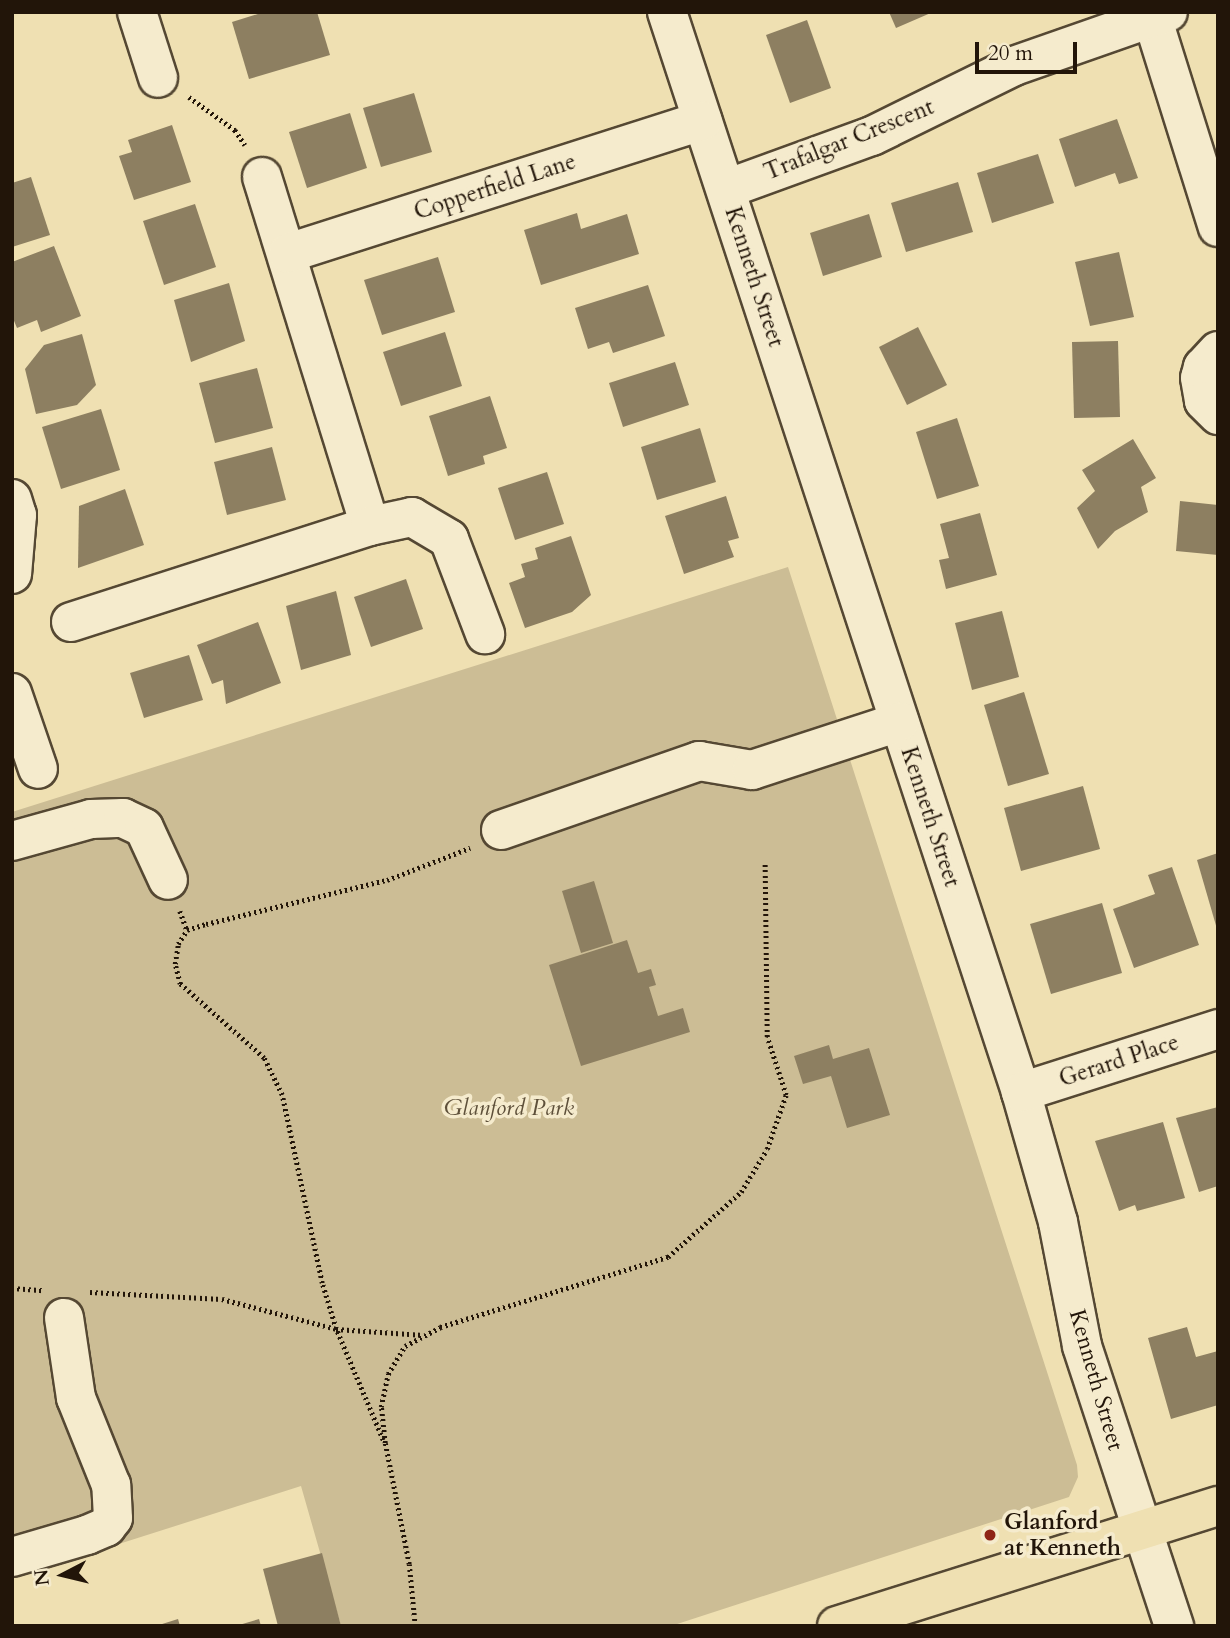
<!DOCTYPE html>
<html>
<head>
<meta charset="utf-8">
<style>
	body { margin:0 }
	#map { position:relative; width:1230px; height:1638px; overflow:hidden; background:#efe0b2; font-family:Cardo,serif }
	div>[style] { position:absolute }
	.green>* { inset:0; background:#ccbd95 }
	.building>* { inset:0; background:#8d7f61 }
	.path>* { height:4.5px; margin-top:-2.25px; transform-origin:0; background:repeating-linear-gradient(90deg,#221509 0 2px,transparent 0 5.5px) }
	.roads { filter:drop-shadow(2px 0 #554833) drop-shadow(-2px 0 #554833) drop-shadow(0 2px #554833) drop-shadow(0 -2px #554833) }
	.minor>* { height:38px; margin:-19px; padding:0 19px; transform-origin:19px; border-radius:19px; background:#f5ebcd }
	.major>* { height:38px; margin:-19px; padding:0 19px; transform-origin:19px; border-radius:19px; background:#efe0b2 }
	.dots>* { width:19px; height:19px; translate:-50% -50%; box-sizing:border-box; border:4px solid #f5ebcd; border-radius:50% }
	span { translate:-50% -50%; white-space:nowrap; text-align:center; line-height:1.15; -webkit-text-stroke:7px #f5ebcd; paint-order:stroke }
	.street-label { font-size:23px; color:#221509 }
	.park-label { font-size:23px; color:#5e503a; font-style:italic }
	.poi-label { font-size:23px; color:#221509; font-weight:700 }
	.left { translate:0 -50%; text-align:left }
	.frame { position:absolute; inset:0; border:14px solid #221509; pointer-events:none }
	.north { position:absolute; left:28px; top:1540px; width:70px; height:70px; -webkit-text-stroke:5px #f5ebcd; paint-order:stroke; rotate:263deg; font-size:19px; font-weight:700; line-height:28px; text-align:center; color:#221509 }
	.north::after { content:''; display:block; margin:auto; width:24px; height:32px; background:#221509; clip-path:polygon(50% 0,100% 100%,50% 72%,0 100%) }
	.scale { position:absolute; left:975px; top:42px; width:102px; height:32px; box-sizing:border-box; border:4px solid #221509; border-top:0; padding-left:9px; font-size:21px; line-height:24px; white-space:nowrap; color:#221509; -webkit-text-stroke:5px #f5ebcd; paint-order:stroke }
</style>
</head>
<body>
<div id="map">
	<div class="green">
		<i style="clip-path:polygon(788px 567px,1077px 1465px,1078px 1477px,1069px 1497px,671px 1626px,341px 1626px,301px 1486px,12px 1578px,12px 812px)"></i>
	</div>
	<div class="building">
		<i style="clip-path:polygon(264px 12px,317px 12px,330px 55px,249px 79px,232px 22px)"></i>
		<i style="clip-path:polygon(889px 12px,933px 12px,896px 28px)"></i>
		<i style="clip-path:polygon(807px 20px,831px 88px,790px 103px,766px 35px)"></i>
		<i style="clip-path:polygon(414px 93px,432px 152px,381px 167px,363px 108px)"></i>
		<i style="clip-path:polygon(350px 113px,367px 168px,307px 188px,289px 132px)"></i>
		<i style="clip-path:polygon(1117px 119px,1138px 178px,1119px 184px,1115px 173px,1075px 187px,1059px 139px)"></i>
		<i style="clip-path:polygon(172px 125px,191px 182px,134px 200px,119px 156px,132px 152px,128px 140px)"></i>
		<i style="clip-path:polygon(1038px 154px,1054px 203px,992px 223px,977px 173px)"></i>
		<i style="clip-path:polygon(31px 177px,50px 235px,12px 247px,12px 183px)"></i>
		<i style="clip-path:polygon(958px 182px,973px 232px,906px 252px,891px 203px)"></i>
		<i style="clip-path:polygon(195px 204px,216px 267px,164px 285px,143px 221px)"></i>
		<i style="clip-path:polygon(577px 213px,581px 229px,627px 214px,639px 254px,541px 285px,524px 230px)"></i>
		<i style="clip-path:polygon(869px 214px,882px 257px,823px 276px,810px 233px)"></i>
		<i style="clip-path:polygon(54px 246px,81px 316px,41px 332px,37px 320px,17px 328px,12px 316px,12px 262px)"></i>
		<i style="clip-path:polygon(1119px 252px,1134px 317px,1090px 326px,1075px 262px)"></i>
		<i style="clip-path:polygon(438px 257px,455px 312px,382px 335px,364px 280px)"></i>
		<i style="clip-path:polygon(229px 283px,245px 341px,191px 362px,174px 300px)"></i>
		<i style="clip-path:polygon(648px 285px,665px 336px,613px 353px,609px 342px,588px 349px,575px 308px)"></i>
		<i style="clip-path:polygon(918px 327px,947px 385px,907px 405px,879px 347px)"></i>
		<i style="clip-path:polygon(445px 332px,462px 386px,401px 406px,383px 352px)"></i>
		<i style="clip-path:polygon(82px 334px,96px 385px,77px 405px,36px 414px,25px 369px,44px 345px)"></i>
		<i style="clip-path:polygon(1118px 341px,1120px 417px,1074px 418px,1072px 342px)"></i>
		<i style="clip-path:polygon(675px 362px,689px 405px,623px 427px,609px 383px)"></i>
		<i style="clip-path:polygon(257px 368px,273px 428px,215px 443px,199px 383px)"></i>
		<i style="clip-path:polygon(490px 396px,507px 448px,483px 456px,485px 464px,448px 476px,429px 416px)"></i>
		<i style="clip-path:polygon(101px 409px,120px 470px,61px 489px,42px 427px)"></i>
		<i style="clip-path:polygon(957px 418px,979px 486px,937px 499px,916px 432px)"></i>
		<i style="clip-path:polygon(700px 428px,716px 482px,657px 500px,641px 447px)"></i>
		<i style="clip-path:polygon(1133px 439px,1156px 478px,1141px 487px,1148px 512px,1115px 531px,1098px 549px,1077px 508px,1095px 491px,1082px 470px)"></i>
		<i style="clip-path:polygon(272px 447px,286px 500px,227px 515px,214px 462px)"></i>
		<i style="clip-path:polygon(547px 472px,564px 524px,515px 540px,498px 488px)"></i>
		<i style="clip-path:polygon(125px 489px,144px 545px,78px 568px,79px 506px)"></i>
		<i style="clip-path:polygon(726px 496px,739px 538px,728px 541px,734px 557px,684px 574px,665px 516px)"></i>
		<i style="clip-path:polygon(1180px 501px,1218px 505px,1218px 555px,1176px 551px)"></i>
		<i style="clip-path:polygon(980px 513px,997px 575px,946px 589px,939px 560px,949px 558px,940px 524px)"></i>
		<i style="clip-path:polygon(571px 536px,591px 595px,572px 612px,525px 628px,509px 583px,525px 577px,521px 564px,538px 559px,535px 548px)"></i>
		<i style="clip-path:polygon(406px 579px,423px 629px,371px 647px,354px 597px)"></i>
		<i style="clip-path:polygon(336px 591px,351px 655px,301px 670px,286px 606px)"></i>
		<i style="clip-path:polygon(1002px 611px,1019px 677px,972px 690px,955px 623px)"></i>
		<i style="clip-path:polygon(258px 622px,281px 683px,226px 704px,223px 680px,212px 684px,197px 645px)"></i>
		<i style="clip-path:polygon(189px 655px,203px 700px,144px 718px,130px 673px)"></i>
		<i style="clip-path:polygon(1024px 692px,1049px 774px,1008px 786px,984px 705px)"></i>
		<i style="clip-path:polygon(1083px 786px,1100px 849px,1021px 871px,1004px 808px)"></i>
		<i style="clip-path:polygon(1218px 853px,1218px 929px,1217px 929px,1197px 860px)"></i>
		<i style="clip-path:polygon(1172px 867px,1199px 945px,1134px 968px,1113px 909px,1155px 894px,1148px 875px)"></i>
		<i style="clip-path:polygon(594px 881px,613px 943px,581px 953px,562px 891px)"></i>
		<i style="clip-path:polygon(1102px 903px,1122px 973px,1051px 994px,1030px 924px)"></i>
		<i style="clip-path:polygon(627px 940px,638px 973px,651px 969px,656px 985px,649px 987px,658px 1016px,683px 1008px,690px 1032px,581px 1066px,549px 965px)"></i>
		<i style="clip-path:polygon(829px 1045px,833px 1059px,869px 1048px,890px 1115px,847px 1128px,831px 1076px,803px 1084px,794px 1056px)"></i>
		<i style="clip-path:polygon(1218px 1107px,1218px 1186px,1199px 1192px,1176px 1118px)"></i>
		<i style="clip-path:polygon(1163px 1122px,1185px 1198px,1137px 1211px,1135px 1205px,1119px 1211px,1095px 1141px)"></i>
		<i style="clip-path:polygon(1187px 1327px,1196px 1357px,1218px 1351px,1218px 1405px,1171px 1419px,1148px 1338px)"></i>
		<i style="clip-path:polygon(322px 1553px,341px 1626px,278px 1626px,263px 1569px)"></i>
		<i style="clip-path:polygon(178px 1619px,180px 1626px,159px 1626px,159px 1625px)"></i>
		<i style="clip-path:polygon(259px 1619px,261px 1626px,239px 1626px,239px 1625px)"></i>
	</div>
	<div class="path">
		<i style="left:189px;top:97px;width:57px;rotate:35.7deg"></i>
		<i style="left:235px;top:130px;width:18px;rotate:56deg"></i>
		<i style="left:180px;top:911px;width:20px;rotate:70deg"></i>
		<i style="left:12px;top:1288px;width:31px;rotate:4deg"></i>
		<i style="left:90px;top:1292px;width:132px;rotate:3deg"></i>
		<i style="left:222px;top:1299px;width:118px;rotate:14.7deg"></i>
		<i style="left:336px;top:1329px;width:88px;rotate:3.9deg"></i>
		<i style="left:383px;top:1440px;width:121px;rotate:-112.9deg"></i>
		<i style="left:336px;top:1329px;width:48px;rotate:-106.9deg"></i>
		<i style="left:322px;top:1283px;width:192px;rotate:-102deg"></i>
		<i style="left:282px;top:1095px;width:41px;rotate:-115.9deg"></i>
		<i style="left:264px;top:1058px;width:112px;rotate:-138.6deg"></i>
		<i style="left:180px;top:984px;width:21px;rotate:-104deg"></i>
		<i style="left:175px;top:964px;width:20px;rotate:-81deg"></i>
		<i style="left:178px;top:944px;width:17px;rotate:-57deg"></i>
		<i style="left:187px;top:930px;width:20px;rotate:-18deg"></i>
		<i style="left:206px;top:924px;width:186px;rotate:-13.7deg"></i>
		<i style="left:387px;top:880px;width:89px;rotate:-21.1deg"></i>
		<i style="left:415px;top:1626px;width:62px;rotate:-95.5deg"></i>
		<i style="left:409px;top:1564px;width:123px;rotate:-101.2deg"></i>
		<i style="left:385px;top:1443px;width:36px;rotate:-96deg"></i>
		<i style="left:381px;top:1407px;width:34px;rotate:-78deg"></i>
		<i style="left:388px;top:1374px;width:33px;rotate:-59deg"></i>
		<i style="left:405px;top:1346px;width:40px;rotate:-28deg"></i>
		<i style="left:440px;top:1327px;width:239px;rotate:-17.1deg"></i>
		<i style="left:668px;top:1257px;width:98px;rotate:-41.7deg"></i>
		<i style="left:741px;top:1192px;width:50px;rotate:-58.8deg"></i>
		<i style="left:767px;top:1149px;width:57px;rotate:-70.6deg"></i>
		<i style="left:786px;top:1095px;width:61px;rotate:-108.1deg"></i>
		<i style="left:767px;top:1037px;width:173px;rotate:-90.7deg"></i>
	</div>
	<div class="roads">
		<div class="minor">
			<i style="left:137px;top:12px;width:69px;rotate:72.3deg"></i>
			<i style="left:667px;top:12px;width:1137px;rotate:71.85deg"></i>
			<i style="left:1021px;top:1092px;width:135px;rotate:74.1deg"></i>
			<i style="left:1058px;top:1222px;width:126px;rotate:79deg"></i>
			<i style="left:1082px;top:1346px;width:295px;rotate:71.8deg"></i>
			<i style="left:1152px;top:17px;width:220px;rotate:72.6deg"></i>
			<i style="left:262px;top:177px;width:365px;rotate:72.8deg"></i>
			<i style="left:726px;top:189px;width:155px;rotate:-20deg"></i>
			<i style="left:872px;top:136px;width:158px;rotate:-26.2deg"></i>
			<i style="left:1014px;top:66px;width:163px;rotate:-19.3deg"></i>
			<i style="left:288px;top:253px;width:435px;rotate:-17.7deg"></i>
			<i style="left:1218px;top:351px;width:22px;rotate:133deg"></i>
			<i style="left:1203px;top:367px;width:11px;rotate:105deg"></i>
			<i style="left:1200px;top:378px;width:23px;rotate:80deg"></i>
			<i style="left:1204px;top:401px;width:20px;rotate:45deg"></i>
			<i style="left:12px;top:499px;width:17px;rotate:73deg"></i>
			<i style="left:17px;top:515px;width:59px;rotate:94.8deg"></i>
			<i style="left:71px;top:622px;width:314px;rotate:-17.8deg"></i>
			<i style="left:370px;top:526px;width:43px;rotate:-12.1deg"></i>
			<i style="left:412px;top:517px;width:43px;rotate:30.7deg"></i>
			<i style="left:449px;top:539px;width:102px;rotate:69.2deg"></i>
			<i style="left:12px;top:693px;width:80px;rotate:71.1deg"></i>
			<i style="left:501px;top:830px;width:210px;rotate:-19.2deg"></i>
			<i style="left:699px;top:761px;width:54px;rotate:9.6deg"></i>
			<i style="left:752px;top:770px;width:155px;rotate:-18.1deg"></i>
			<i style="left:12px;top:841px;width:82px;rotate:-15.6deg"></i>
			<i style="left:91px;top:819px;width:32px;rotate:-2deg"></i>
			<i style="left:123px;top:818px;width:23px;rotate:25deg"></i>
			<i style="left:144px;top:828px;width:57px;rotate:65.2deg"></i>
			<i style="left:1021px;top:1092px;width:207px;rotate:-17.7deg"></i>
			<i style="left:12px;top:1557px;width:78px;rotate:-16.3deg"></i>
			<i style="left:87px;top:1535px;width:21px;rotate:-23deg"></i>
			<i style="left:106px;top:1527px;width:11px;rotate:-52deg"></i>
			<i style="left:113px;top:1518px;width:33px;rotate:-93deg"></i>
			<i style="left:111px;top:1485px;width:94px;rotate:-111.9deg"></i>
			<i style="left:76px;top:1398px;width:81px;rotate:-98.5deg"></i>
		</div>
		<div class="major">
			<i style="left:837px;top:1626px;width:399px;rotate:-17.5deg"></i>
		</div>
	</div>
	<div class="dots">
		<i style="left:990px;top:1535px;background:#8f2418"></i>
	</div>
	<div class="street-label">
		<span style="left:849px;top:140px;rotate:-22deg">Trafalgar Crescent</span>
		<span style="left:495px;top:187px;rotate:-18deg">Copperfield Lane</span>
		<span style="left:754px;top:277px;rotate:72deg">Kenneth Street</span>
		<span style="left:930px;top:817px;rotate:72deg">Kenneth Street</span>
		<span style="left:1119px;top:1061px;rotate:-18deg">Gerard Place</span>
		<span style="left:1096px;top:1380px;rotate:74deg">Kenneth Street</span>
	</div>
	<div class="park-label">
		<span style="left:509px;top:1108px">Glanford Park</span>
	</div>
	<div class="poi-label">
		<span class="left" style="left:1004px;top:1535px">Glanford<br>at Kenneth</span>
	</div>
	<div class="frame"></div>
	<div class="north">N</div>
	<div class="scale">20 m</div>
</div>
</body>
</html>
